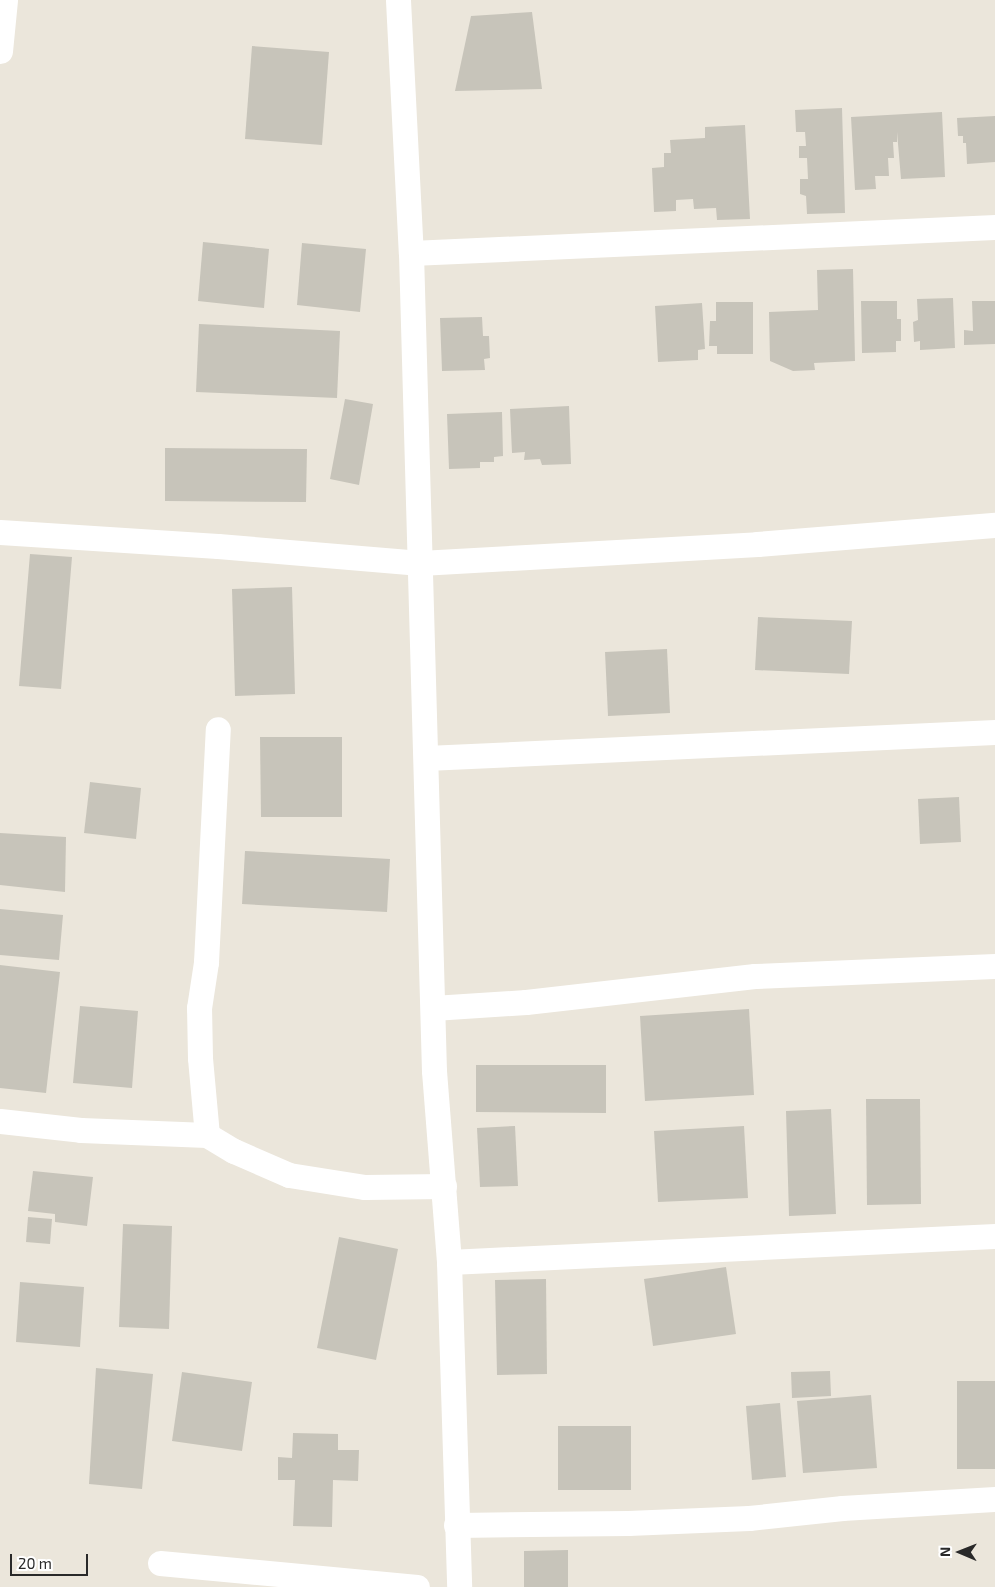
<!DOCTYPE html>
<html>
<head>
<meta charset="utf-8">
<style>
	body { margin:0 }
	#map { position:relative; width:995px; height:1587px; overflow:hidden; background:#ebe6db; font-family:"Exo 2",sans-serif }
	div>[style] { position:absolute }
	.building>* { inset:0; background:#c7c4ba }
	.minor>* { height:25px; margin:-12.5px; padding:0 12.5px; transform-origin:12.5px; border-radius:12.5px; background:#fff }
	span { translate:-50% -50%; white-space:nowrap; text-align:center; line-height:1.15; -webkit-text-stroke:4px #fff; paint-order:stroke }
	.north { position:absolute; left:935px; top:1527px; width:50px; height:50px; -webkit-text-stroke:4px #fff; paint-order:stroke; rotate:271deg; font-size:14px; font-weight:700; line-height:20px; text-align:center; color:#292929 }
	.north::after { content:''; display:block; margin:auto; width:18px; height:22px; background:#292929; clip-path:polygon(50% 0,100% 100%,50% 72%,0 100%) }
	.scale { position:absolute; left:10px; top:1554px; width:78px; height:22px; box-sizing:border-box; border:2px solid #292929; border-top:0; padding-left:6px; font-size:15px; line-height:18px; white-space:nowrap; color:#292929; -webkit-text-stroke:4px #fff; paint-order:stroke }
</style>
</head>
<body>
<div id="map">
	<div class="building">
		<i style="clip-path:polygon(532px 12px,542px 89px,455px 91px,471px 16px)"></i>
		<i style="clip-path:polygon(252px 46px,329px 52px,322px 145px,245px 139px)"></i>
		<i style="clip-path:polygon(842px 108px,845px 213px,807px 214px,806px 196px,800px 194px,800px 179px,808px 179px,807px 158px,799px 158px,799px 146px,806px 146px,805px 132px,796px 132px,795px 110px)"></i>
		<i style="clip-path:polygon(942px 112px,945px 177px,901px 179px,897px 132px,897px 142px,893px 142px,894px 158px,888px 158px,889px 176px,875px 176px,876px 189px,855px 190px,851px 117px)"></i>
		<i style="clip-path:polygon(995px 116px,995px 162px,967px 164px,966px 143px,963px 143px,963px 136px,958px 136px,957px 118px)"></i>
		<i style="clip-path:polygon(745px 125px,750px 219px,717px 220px,716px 208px,694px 209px,693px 199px,676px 200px,676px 211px,654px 212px,652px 168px,664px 167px,664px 153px,671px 153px,670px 140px,705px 138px,705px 127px)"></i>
		<i style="clip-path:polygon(203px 242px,269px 249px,264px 308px,198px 301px)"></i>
		<i style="clip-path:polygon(302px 243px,366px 249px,360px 312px,297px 305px)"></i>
		<i style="clip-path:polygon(853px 269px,855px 361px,814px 363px,815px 370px,793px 371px,770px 361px,769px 312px,818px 310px,817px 270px)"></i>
		<i style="clip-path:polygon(953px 298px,955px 348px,920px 350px,920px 341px,914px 342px,913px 322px,918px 320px,917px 299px)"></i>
		<i style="clip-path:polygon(861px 301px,897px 301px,897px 319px,901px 319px,901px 341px,896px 341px,896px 352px,862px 353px)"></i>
		<i style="clip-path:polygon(972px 301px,995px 301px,995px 344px,964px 345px,964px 330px,973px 331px)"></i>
		<i style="clip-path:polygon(716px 302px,753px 302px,753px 354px,717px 354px,717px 346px,709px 346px,710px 321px,716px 321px)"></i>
		<i style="clip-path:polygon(702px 303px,705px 349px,698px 350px,698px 360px,658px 362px,655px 306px)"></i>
		<i style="clip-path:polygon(482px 317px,483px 336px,489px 336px,490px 358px,484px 359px,485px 370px,442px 371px,440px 318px)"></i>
		<i style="clip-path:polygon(199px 324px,340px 331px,337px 398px,196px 392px)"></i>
		<i style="clip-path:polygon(345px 399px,373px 404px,359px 485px,330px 479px)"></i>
		<i style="clip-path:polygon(569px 406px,571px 464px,542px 465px,540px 459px,524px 460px,525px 452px,512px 453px,510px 409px)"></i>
		<i style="clip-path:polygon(502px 412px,503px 456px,494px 457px,494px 462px,480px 462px,480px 468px,449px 469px,447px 414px)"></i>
		<i style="clip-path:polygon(165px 448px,307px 449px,306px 502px,165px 501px)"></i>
		<i style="clip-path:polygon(30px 554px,72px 557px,61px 689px,19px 686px)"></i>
		<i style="clip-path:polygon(292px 587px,295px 694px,235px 696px,232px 589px)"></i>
		<i style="clip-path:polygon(758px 617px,852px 621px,849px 674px,755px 670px)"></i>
		<i style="clip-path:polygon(667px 649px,670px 713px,608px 716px,605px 652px)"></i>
		<i style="clip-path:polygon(260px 737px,342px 737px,342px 817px,261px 817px)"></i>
		<i style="clip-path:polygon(90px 782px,141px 788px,136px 839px,84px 833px)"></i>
		<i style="clip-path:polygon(959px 797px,961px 842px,920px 844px,918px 799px)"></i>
		<i style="clip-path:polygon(0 833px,66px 837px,65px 892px,0 885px)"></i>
		<i style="clip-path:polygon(245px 851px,390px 859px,387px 912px,242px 904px)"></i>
		<i style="clip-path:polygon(0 909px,63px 915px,59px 960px,0 955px)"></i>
		<i style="clip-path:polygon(0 965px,60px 972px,46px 1093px,0 1088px)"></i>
		<i style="clip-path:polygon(80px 1006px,138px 1011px,132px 1088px,73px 1083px)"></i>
		<i style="clip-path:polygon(749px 1009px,754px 1095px,645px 1101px,640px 1016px)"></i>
		<i style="clip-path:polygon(476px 1065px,606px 1065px,606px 1113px,476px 1112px)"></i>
		<i style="clip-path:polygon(866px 1099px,920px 1099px,921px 1204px,867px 1205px)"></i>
		<i style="clip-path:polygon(831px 1109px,836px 1214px,789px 1216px,786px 1111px)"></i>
		<i style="clip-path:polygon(515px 1126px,518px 1186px,480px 1187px,477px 1128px)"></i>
		<i style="clip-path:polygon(744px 1126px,748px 1198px,658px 1202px,654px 1131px)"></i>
		<i style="clip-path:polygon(33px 1171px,93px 1177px,87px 1226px,55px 1222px,55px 1214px,28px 1211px)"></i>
		<i style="clip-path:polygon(28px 1217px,52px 1219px,50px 1244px,26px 1242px)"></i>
		<i style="clip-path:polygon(123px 1224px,172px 1226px,169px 1329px,119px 1327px)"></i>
		<i style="clip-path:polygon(339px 1237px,398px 1249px,376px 1360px,317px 1348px)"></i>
		<i style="clip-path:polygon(726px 1267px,736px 1334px,653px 1346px,644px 1279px)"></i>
		<i style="clip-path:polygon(546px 1279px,547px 1374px,497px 1375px,495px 1280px)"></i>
		<i style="clip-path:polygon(20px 1282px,84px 1287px,80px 1347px,16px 1342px)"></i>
		<i style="clip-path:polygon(96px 1368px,153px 1374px,142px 1489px,89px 1484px)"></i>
		<i style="clip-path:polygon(830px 1371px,831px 1396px,792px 1398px,791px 1372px)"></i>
		<i style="clip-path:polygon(182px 1372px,252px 1382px,242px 1451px,172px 1441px)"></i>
		<i style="clip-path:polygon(957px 1381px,995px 1381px,995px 1469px,957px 1469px)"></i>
		<i style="clip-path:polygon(871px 1395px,877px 1468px,803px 1473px,797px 1401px)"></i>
		<i style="clip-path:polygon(780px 1403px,786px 1477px,752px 1480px,746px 1406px)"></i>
		<i style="clip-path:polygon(558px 1426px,631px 1426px,631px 1490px,558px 1490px)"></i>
		<i style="clip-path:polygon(293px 1433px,338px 1434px,338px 1450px,359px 1450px,358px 1481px,333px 1480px,332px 1527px,293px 1526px,295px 1480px,278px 1480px,278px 1457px,292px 1458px)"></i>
		<i style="clip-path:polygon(568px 1550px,568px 1587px,524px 1587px,524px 1551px)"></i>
	</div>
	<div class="minor">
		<i style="left:398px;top:0;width:253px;rotate:87.1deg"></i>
		<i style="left:411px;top:253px;width:818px;rotate:88.39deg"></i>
		<i style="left:434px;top:1071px;width:192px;rotate:85.5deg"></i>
		<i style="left:449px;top:1262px;width:325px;rotate:88.2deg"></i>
		<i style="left:0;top:51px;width:51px;rotate:-84.4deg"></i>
		<i style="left:411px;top:253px;width:585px;rotate:-2.55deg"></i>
		<i style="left:0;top:532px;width:218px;rotate:3.7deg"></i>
		<i style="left:218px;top:546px;width:203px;rotate:4.8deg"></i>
		<i style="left:420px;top:563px;width:338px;rotate:-3.2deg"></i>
		<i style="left:757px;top:544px;width:239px;rotate:-4.6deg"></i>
		<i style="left:426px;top:758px;width:570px;rotate:-2.62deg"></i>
		<i style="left:433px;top:1008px;width:93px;rotate:-3.7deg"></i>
		<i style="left:526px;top:1002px;width:230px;rotate:-6.5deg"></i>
		<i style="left:755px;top:976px;width:240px;rotate:-2.4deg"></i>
		<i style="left:0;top:1121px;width:81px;rotate:6.3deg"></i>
		<i style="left:81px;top:1130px;width:126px;rotate:2.3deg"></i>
		<i style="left:207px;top:1135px;width:31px;rotate:31deg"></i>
		<i style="left:234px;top:1151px;width:60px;rotate:23.6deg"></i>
		<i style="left:289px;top:1175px;width:77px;rotate:9deg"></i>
		<i style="left:365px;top:1187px;width:79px;rotate:-0.7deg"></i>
		<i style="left:207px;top:1135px;width:77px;rotate:-95.2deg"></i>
		<i style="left:200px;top:1058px;width:50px;rotate:-91.1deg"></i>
		<i style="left:199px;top:1008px;width:47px;rotate:-81.3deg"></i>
		<i style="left:206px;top:962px;width:233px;rotate:-87.1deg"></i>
		<i style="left:449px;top:1262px;width:547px;rotate:-2.73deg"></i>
		<i style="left:456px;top:1525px;width:172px;rotate:-0.7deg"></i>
		<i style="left:628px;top:1523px;width:121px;rotate:-2.4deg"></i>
		<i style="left:749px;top:1518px;width:94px;rotate:-6.1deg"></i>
		<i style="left:842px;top:1508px;width:153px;rotate:-3.4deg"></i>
		<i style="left:160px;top:1563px;width:258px;rotate:5.3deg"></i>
	</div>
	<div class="north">N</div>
	<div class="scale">20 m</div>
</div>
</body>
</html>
